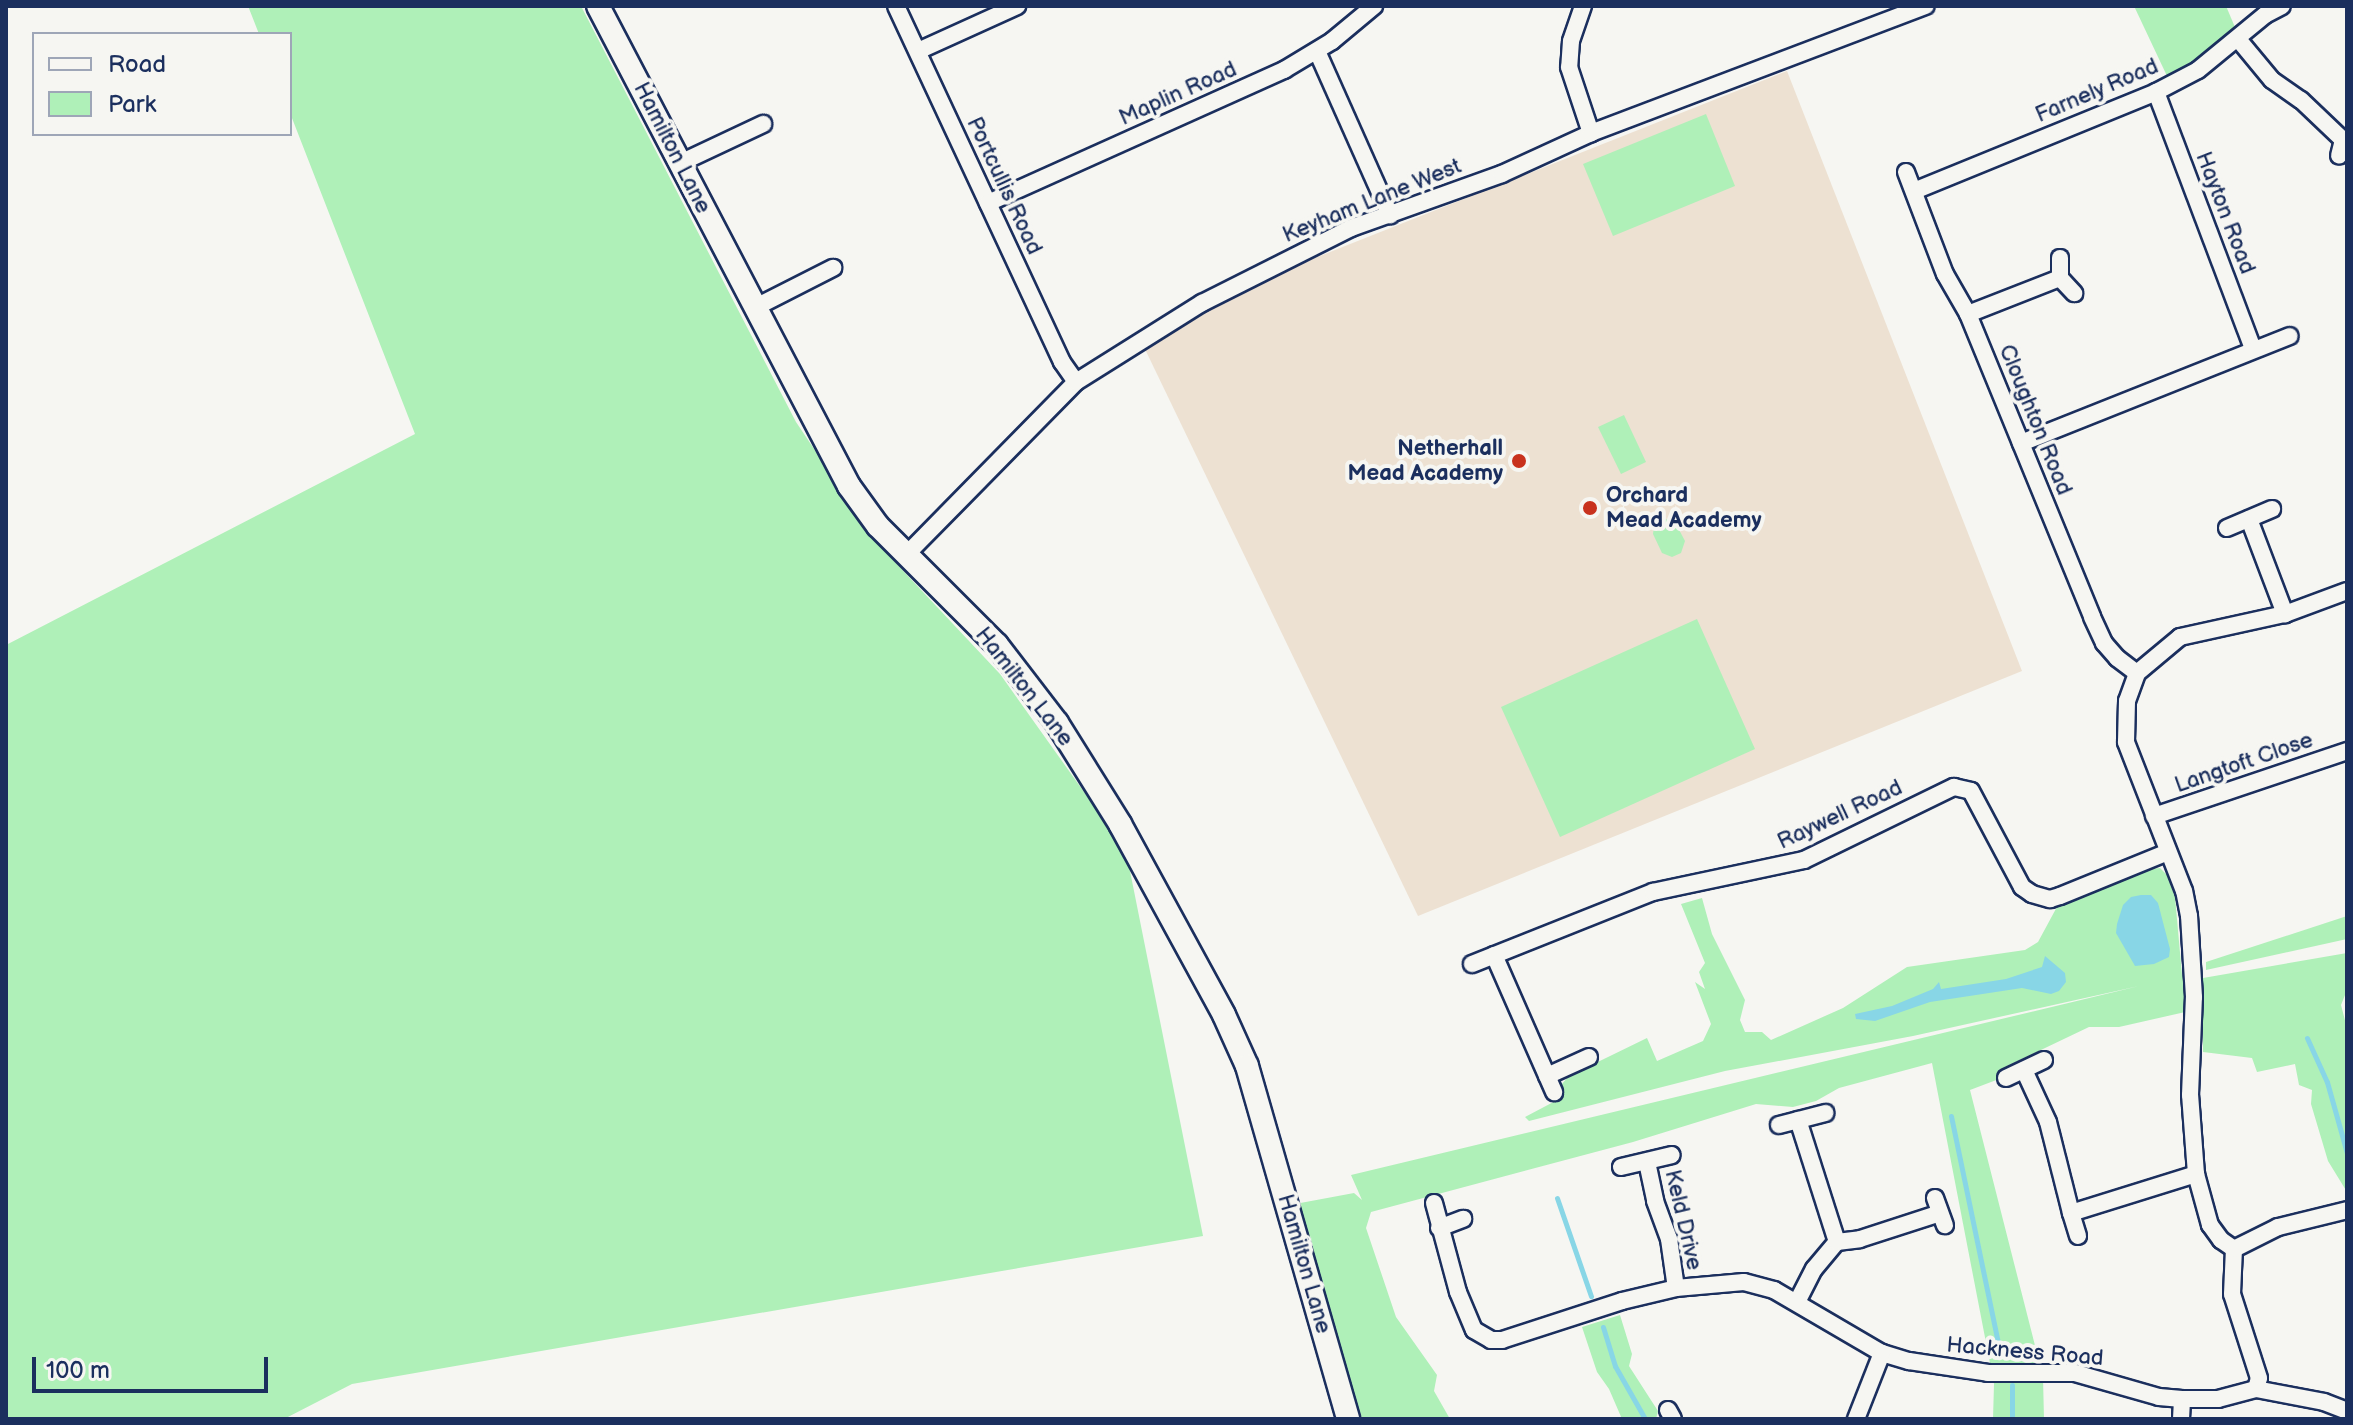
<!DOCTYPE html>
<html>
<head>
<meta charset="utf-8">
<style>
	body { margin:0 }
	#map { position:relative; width:2353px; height:1425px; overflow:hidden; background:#f6f6f2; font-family:"Balsamiq Sans",sans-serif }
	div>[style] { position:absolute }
	.built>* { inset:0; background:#ede1d2 }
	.green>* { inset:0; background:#aff0b8 }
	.water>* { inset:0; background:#88d6e6 }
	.stream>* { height:5px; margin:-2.5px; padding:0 2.5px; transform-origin:2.5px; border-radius:2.5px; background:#88d6e6 }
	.roads { filter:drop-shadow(2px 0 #1b2f5e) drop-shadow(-2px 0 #1b2f5e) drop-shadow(0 2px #1b2f5e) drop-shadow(0 -2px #1b2f5e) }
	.street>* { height:16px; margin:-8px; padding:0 8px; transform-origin:8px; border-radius:8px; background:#f6f6f2 }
	.secondary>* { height:22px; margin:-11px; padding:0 11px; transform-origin:11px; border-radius:11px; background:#f6f6f2 }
	.dots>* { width:22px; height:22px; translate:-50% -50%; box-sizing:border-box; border:4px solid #f6f6f2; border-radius:50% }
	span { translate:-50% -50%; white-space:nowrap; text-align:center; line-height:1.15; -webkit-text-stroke:8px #f6f6f2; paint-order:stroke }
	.street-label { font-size:22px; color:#1b2f5e }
	.poi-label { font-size:22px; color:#1b2f5e; font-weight:700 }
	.right { translate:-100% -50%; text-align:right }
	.left { translate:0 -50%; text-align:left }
	.frame { position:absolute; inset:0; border:8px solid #1b2f5e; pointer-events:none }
	.legend { position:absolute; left:32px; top:32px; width:260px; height:104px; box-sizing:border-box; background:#f6f6f2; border:2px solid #9ea6b7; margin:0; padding:10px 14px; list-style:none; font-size:24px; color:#1b2f5e }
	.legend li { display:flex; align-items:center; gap:16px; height:40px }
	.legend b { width:40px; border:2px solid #9ea6b7 }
	.scale { position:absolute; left:32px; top:1357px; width:236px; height:36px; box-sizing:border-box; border:4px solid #1b2f5e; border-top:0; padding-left:10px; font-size:24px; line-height:28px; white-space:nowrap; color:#1b2f5e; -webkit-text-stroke:6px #f6f6f2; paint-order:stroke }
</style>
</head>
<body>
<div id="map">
	<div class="built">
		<i style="clip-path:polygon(1787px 71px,2022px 671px,1418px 916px,1143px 345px,1229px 292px)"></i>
	</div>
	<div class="green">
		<i style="clip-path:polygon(248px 6px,581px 6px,796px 422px,877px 543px,1000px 674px,1126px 851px,1203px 1236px,352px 1384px,284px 1419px,6px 1419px,6px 645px,415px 434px,290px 113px,290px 34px,259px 34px)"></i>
		<i style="clip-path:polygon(2134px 6px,2226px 6px,2237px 32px,2198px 60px,2167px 76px)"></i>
		<i style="clip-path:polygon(1706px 114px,1735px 186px,1613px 236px,1583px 164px)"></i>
		<i style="clip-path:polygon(1624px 415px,1646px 462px,1621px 474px,1598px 427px)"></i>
		<i style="clip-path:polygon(1665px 519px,1675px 522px,1685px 541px,1681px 553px,1672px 557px,1662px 553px,1653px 534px,1654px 526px)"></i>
		<i style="clip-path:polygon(1697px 619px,1755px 749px,1560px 837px,1501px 707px)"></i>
		<i style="clip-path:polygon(2160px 868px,2167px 875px,2175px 897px,2182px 975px,2193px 979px,2194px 1010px,2119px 1027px,2089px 1027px,2005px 1067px,1999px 1079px,1970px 1090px,2043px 1377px,2044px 1419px,1993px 1419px,1994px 1384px,1932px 1063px,1839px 1088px,1816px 1101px,1793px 1107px,1756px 1104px,1633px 1142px,1371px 1212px,1366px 1228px,1396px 1317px,1437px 1375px,1434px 1391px,1450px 1419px,1362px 1419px,1295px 1204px,1354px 1193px,1362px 1200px,1351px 1175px,2139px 986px,1913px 1036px,1725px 1071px,1529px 1121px,1525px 1117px,1561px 1098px,1561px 1085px,1569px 1076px,1647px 1038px,1657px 1061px,1703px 1041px,1711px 1024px,1695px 982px,1705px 989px,1699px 972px,1705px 963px,1681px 904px,1702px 898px,1712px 934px,1745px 1000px,1740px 1020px,1745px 1032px,1762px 1032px,1771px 1040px,1843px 1008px,1907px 967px,2025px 950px,2038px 942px,2058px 905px,2150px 869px)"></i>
		<i style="clip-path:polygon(2347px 916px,2347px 939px,2206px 970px,2206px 962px)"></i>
		<i style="clip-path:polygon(2347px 953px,2347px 990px,2341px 1005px,2347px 1028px,2347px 1192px,2328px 1161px,2311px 1104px,2312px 1090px,2299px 1085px,2295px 1064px,2257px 1072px,2252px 1058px,2203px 1052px,2203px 978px)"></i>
		<i style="clip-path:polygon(1620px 1315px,1632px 1354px,1629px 1366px,1658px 1411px,1656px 1419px,1622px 1419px,1609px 1389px,1597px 1372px,1582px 1327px)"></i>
	</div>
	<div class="water">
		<i style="clip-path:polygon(2141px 895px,2151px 895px,2158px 903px,2170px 949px,2169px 957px,2154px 964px,2135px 966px,2116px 933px,2117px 924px,2123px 905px,2131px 897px)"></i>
		<i style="clip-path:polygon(2045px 956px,2065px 973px,2066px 982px,2059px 991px,2051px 994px,2022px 988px,1930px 1002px,1875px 1021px,1856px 1019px,1855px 1014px,1892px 1006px,1933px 989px,1939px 982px,1941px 989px,2006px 979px,2042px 967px)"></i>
	</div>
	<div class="stream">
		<i style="left:2307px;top:1038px;width:48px;rotate:65.6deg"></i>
		<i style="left:2327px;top:1082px;width:74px;rotate:74.3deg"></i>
		<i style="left:1951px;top:1116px;width:236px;rotate:78.3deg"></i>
		<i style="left:1557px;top:1198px;width:104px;rotate:70.9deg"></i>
		<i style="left:1603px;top:1327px;width:41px;rotate:72.9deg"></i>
		<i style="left:1615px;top:1366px;width:59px;rotate:60.4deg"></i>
		<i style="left:2012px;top:1385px;width:34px;rotate:90deg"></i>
	</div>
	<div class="roads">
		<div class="street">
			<i style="left:896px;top:6px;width:393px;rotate:65deg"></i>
			<i style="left:1062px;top:362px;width:24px;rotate:55deg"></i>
			<i style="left:1583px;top:6px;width:37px;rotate:109deg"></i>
			<i style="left:1571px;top:41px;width:26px;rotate:94deg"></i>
			<i style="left:1569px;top:67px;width:70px;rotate:71.6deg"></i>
			<i style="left:2238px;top:39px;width:53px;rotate:50.3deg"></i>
			<i style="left:2272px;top:80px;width:35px;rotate:35deg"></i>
			<i style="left:2301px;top:100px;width:58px;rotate:43.6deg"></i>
			<i style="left:2343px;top:140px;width:16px;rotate:104deg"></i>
			<i style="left:918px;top:51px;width:109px;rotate:-24.4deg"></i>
			<i style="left:1317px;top:51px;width:180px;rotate:66deg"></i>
			<i style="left:2156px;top:92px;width:275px;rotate:69.3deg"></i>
			<i style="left:680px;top:163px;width:92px;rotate:-25.2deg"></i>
			<i style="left:1906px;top:172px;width:109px;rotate:69.1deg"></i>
			<i style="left:1945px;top:274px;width:46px;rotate:60.1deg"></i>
			<i style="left:1968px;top:314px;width:327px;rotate:67.7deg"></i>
			<i style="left:2092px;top:617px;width:29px;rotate:65deg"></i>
			<i style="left:2104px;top:643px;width:20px;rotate:49deg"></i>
			<i style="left:2117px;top:658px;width:25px;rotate:37deg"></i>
			<i style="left:1914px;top:191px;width:261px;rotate:-22.2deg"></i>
			<i style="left:2156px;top:92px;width:47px;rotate:-27.6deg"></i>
			<i style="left:2198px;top:70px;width:87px;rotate:-39.4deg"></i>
			<i style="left:2265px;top:15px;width:19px;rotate:-28deg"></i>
			<i style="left:988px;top:203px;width:325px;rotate:-24.2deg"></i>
			<i style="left:1284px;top:70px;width:56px;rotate:-31.1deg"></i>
			<i style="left:1332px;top:41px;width:55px;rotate:-39.8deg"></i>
			<i style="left:2060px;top:258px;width:20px;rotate:90deg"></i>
			<i style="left:2060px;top:278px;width:21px;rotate:47deg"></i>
			<i style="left:754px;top:308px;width:89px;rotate:-26.9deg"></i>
			<i style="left:1968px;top:314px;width:99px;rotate:-21.4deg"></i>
			<i style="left:2021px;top:443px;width:289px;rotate:-21.7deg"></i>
			<i style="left:2249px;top:519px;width:102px;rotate:69.2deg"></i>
			<i style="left:2227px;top:528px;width:49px;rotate:-22.9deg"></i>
			<i style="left:906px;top:555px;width:243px;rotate:-45.5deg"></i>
			<i style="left:1076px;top:382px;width:149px;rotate:-32.1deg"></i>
			<i style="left:1202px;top:303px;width:167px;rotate:-26.7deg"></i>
			<i style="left:1351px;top:228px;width:160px;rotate:-19.7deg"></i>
			<i style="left:1502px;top:174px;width:98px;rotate:-24.7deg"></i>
			<i style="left:1591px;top:133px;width:358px;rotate:-20.8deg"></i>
			<i style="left:2154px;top:816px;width:204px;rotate:-18.6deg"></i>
			<i style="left:1494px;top:955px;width:150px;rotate:66.3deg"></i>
			<i style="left:1472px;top:964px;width:195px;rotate:-21.7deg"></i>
			<i style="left:1653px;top:892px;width:154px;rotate:-12deg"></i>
			<i style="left:1804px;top:860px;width:167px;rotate:-26deg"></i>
			<i style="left:1954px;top:787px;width:17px;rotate:13deg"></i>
			<i style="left:1971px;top:791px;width:109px;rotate:62deg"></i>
			<i style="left:2022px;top:887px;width:12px;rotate:35deg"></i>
			<i style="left:2032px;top:894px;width:19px;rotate:16deg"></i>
			<i style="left:2050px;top:899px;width:10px;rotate:-17deg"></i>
			<i style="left:2060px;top:896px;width:117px;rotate:-22.2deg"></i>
			<i style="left:2024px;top:1070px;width:57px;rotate:65.2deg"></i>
			<i style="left:2048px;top:1122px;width:94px;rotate:75.8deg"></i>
			<i style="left:2071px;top:1213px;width:131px;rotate:-17.3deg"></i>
			<i style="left:1547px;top:1076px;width:46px;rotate:-24.3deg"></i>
			<i style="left:2006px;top:1078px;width:42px;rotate:-25.3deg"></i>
			<i style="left:1779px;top:1125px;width:48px;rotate:-14.6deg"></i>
			<i style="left:1647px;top:1162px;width:40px;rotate:78deg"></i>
			<i style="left:1655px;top:1201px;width:40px;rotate:69.8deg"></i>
			<i style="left:1669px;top:1239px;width:49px;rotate:81.9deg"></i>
			<i style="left:1621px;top:1167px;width:52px;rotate:-13.2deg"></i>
			<i style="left:1935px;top:1198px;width:29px;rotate:70deg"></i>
			<i style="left:1434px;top:1203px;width:92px;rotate:74.9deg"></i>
			<i style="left:1458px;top:1292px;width:41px;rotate:67.2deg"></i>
			<i style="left:1474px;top:1330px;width:20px;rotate:30deg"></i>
			<i style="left:1491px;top:1340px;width:11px"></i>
			<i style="left:1502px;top:1340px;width:126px;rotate:-18deg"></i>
			<i style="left:1622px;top:1301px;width:56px;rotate:-13.5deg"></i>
			<i style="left:1676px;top:1288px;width:68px;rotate:-5deg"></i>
			<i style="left:1744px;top:1282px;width:31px;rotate:15deg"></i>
			<i style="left:1774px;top:1290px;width:125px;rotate:30.3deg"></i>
			<i style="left:1882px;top:1353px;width:28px;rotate:17deg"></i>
			<i style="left:1909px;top:1361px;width:80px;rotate:8.6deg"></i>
			<i style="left:1988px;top:1373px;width:87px"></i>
			<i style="left:2075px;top:1373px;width:87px;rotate:15.9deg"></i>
			<i style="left:2159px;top:1397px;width:23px;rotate:5deg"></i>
			<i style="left:2182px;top:1399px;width:36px"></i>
			<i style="left:2218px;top:1399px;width:39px;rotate:-15deg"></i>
			<i style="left:2256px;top:1389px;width:11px;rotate:-75deg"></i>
			<i style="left:2259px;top:1378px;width:88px;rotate:-107.8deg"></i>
			<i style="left:2232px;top:1294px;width:45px;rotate:-87.5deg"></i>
			<i style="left:2234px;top:1249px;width:16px;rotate:-145deg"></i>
			<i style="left:2221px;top:1240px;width:19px;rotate:-126deg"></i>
			<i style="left:2210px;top:1225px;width:53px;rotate:-105.4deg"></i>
			<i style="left:2196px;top:1174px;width:79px;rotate:-94.3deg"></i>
			<i style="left:2190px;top:1095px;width:98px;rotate:-87.7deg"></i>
			<i style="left:2194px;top:997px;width:81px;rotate:-93.5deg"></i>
			<i style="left:2189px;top:916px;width:25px;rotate:-101deg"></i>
			<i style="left:2184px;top:891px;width:160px;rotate:-111.3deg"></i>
			<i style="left:2126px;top:742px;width:41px;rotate:-88.6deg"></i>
			<i style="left:2127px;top:701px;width:30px;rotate:-70deg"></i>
			<i style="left:2137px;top:673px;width:56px;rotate:-39.9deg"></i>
			<i style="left:2180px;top:637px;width:107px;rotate:-12.4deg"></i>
			<i style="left:2285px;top:614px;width:66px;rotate:-20.4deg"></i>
			<i style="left:2071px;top:1213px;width:24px;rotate:73deg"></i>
			<i style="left:1439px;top:1228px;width:26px;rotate:-21deg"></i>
			<i style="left:1837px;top:1242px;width:23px;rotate:-7deg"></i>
			<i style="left:1860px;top:1239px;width:84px;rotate:-18deg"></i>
			<i style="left:2234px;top:1249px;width:49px;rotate:-26.6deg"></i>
			<i style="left:2278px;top:1227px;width:71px;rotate:-13.8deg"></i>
			<i style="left:1797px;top:1302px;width:37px;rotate:-63deg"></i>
			<i style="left:1814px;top:1269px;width:35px;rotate:-50deg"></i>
			<i style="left:1837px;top:1242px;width:128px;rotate:-107.7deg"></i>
			<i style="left:2256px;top:1389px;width:69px;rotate:10.8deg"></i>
			<i style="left:2324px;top:1402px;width:25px;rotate:21deg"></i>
			<i style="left:1668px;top:1410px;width:10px;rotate:61deg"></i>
			<i style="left:1856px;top:1419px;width:71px;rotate:-68.5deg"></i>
			<i style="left:2181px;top:1419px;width:20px;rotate:-87deg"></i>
		</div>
		<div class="secondary">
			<i style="left:598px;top:6px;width:542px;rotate:62.39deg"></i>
			<i style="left:849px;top:486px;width:49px;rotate:54.1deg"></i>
			<i style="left:878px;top:526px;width:168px;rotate:45deg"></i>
			<i style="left:997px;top:645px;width:98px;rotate:52.4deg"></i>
			<i style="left:1057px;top:723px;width:119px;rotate:58deg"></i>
			<i style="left:1120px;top:824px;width:217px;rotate:61.4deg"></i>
			<i style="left:1224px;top:1015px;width:56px;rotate:65.7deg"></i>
			<i style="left:1247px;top:1066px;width:367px;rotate:74deg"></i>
		</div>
	</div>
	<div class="dots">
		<i style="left:1519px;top:461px;background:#c8321e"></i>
		<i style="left:1590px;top:508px;background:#c8321e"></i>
	</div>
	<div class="street-label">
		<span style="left:2097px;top:91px;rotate:-23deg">Farnely Road</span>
		<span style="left:1178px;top:94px;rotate:-24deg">Maplin Road</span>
		<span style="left:672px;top:148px;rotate:63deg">Hamilton Lane</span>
		<span style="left:1004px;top:186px;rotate:65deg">Portcullis Road</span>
		<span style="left:1372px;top:201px;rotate:-22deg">Keyham Lane West</span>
		<span style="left:2225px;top:213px;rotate:69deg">Hayton Road</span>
		<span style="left:2035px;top:420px;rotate:68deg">Cloughton Road</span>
		<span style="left:1024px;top:687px;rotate:52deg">Hamilton Lane</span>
		<span style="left:2244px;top:763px;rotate:-19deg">Langtoft Close</span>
		<span style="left:1840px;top:815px;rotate:-25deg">Raywell Road</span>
		<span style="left:1683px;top:1220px;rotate:77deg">Keld Drive</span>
		<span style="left:1304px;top:1264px;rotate:74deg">Hamilton Lane</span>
		<span style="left:2025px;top:1352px;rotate:5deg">Hackness Road</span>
	</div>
	<div class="poi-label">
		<span class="right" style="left:1503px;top:461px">Netherhall<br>Mead Academy</span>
		<span class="left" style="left:1606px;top:508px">Orchard<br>Mead Academy</span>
	</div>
	<div class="frame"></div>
	<ul class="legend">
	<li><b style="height:10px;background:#f6f6f2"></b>Road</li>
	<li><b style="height:22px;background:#aff0b8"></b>Park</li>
	</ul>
	<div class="scale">100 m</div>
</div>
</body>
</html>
